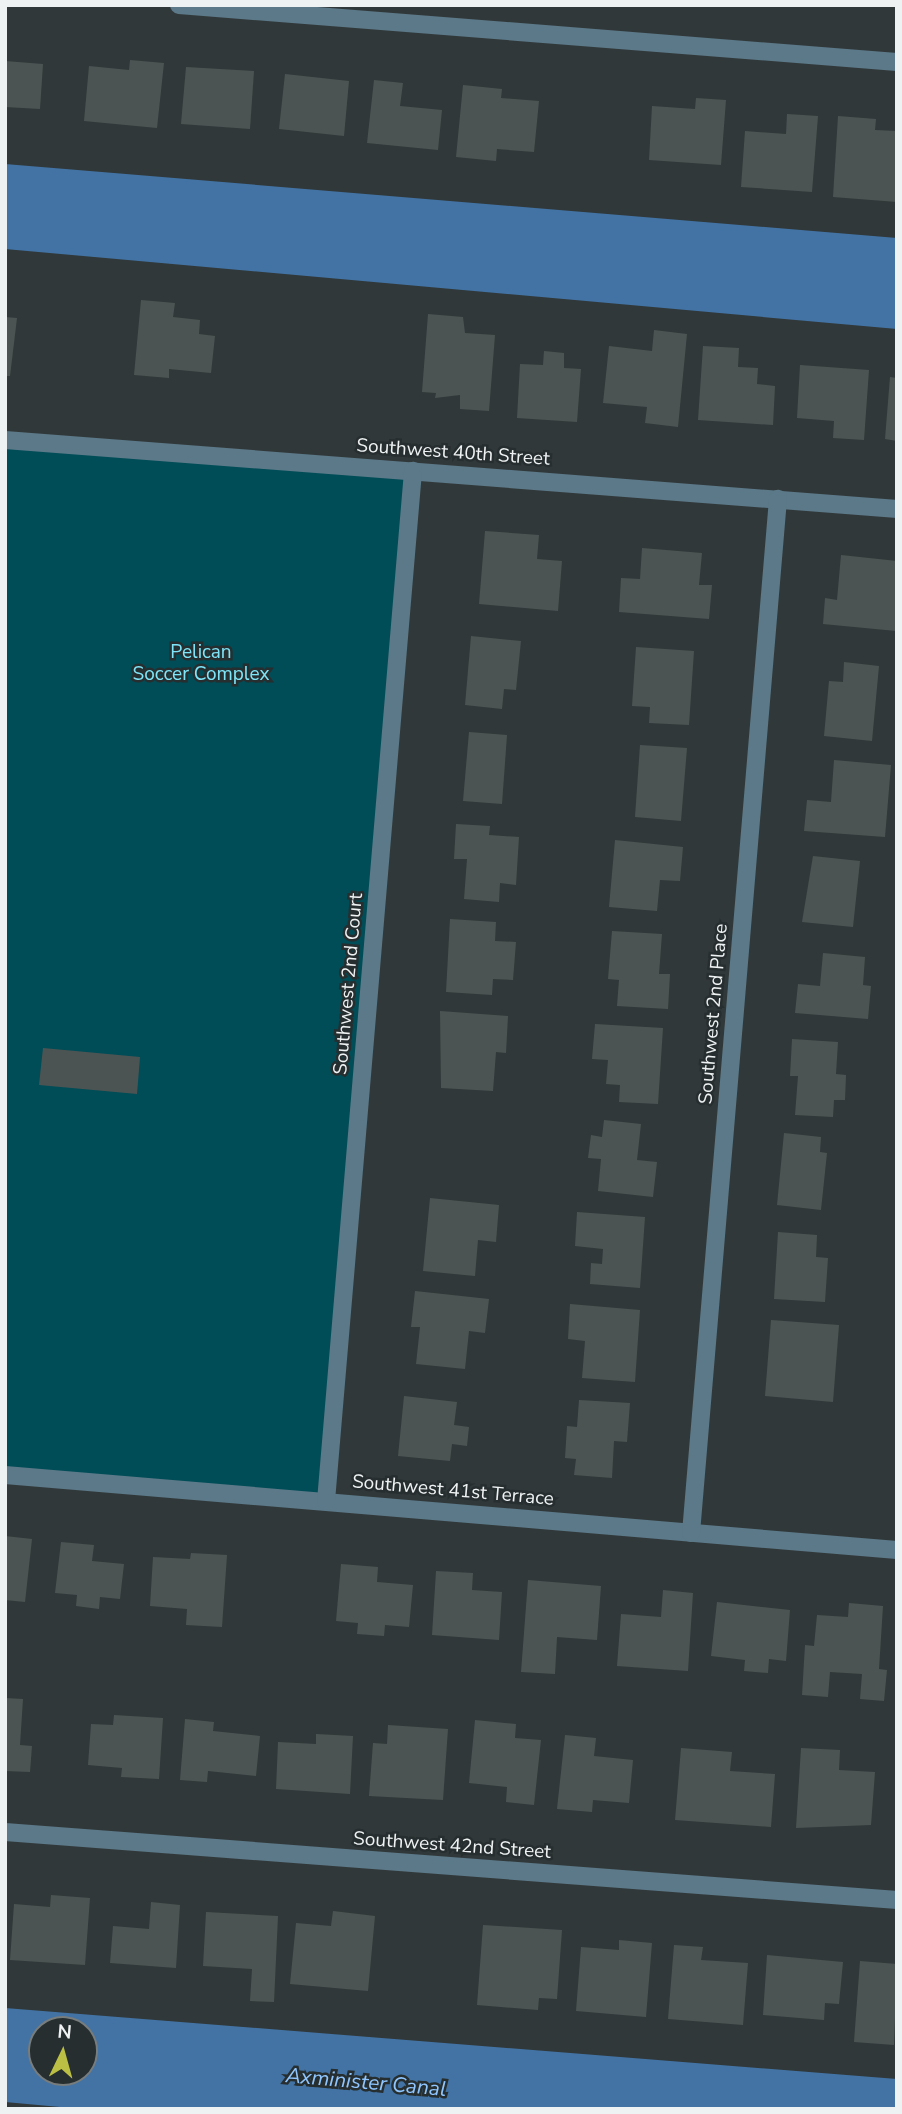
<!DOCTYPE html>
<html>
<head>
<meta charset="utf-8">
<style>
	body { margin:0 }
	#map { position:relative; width:902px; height:2114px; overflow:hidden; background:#313839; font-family:"Nunito Sans",sans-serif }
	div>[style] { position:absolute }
	.green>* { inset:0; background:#004c57 }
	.water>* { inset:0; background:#4273a4 }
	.building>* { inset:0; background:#4c5453 }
	.minor>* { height:18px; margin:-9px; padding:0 9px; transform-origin:9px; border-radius:9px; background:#5b7988 }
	span { translate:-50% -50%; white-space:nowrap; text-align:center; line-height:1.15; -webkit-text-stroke:5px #272e2f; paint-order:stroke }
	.street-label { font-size:19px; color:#eef2f3 }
	.park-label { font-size:19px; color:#7ee5f8 }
	.water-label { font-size:21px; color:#8fc6ff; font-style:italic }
	.frame { position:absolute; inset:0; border:7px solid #eef2f3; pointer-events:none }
	.north { position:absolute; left:28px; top:2016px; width:70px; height:70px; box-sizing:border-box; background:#272e2f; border:2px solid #777c7d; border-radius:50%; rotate:5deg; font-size:19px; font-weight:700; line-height:28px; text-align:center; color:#eef2f3 }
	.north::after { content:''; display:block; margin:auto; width:24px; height:32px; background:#bbc044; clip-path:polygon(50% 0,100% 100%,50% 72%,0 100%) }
</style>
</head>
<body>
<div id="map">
	<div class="green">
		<i style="clip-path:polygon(5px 440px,413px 471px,326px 1501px,5px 1474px)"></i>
	</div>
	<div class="water">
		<i style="clip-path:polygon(5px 164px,897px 238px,897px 329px,5px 249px)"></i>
		<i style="clip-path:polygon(evenodd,5px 2008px,897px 2079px,897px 2109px,82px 2109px,5px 2102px,5px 2008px,42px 2030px,84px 2030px,84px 2072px,42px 2072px,42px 2030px)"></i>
	</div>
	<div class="building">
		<i style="clip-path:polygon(130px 60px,164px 63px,157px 128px,84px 121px,89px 66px,129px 70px)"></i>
		<i style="clip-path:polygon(5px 61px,43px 64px,40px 109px,5px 107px)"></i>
		<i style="clip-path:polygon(186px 67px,254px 71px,250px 129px,181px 124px)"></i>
		<i style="clip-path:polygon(285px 74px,349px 81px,344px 136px,279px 129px)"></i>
		<i style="clip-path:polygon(374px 80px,403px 83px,400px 106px,442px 110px,438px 150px,367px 143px)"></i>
		<i style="clip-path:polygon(463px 85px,502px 89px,501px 98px,539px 101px,534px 152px,497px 149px,496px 161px,456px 157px)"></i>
		<i style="clip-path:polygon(696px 98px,726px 100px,721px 165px,649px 160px,652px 106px,695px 109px)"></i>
		<i style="clip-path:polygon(787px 114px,818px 116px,812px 192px,741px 187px,745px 131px,786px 134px)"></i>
		<i style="clip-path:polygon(838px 116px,876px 119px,875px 130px,897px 131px,897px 202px,833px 197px)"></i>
		<i style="clip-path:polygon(141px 300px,175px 303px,173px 317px,200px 320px,199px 334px,215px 336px,211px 373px,169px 369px,169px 378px,134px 375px)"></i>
		<i style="clip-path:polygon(428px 314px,463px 317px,465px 333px,495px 335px,489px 411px,460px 409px,460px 395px,435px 398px,436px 393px,422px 392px)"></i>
		<i style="clip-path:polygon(5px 317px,17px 318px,10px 376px,5px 376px)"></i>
		<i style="clip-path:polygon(654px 330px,687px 334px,678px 427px,645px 423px,647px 407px,603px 403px,609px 346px,652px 351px)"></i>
		<i style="clip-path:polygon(703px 346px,739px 348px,738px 367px,758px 368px,757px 384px,775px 386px,773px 425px,698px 420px)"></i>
		<i style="clip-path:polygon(544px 351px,564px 353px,564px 368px,581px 369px,577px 422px,517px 418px,520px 364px,543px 365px)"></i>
		<i style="clip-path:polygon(800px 365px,869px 370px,864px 440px,833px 438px,834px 421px,797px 418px)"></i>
		<i style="clip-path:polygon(890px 377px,897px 378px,897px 441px,885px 439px)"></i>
		<i style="clip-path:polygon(485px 531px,539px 535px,537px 559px,562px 561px,558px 611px,479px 604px)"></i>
		<i style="clip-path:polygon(642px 548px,702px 553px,699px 585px,712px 585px,709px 619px,619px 612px,621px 578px,640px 579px)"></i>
		<i style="clip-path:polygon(841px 555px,897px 561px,896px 631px,823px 624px,825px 598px,837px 600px)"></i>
		<i style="clip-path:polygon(471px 636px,521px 641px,516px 690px,504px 689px,502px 709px,465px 705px)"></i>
		<i style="clip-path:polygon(636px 647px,694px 651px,689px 725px,649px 723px,650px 707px,632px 706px)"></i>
		<i style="clip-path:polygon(844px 662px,879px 666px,872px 741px,824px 736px,829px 681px,843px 682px)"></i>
		<i style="clip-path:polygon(469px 732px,507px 735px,502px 804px,463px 801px)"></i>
		<i style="clip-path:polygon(640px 745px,687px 748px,681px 821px,635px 817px)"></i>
		<i style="clip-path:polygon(834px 760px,891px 765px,885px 837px,804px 831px,807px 800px,831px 802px)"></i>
		<i style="clip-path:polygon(456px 824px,490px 826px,489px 835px,519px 837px,516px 885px,500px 883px,499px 902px,464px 899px,467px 859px,454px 859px)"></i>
		<i style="clip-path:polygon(615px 840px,683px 847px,680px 881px,660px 880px,657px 911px,609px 907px)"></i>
		<i style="clip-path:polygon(813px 856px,860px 861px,853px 927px,802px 922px)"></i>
		<i style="clip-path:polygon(450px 919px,496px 922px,495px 941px,516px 942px,513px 980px,493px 979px,492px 995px,446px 992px)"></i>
		<i style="clip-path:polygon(612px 931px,662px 934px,659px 974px,670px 974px,668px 1009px,617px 1006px,619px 980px,608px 979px)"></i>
		<i style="clip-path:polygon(823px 953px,865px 957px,863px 985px,871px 986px,868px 1019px,795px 1013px,798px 984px,820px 986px)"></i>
		<i style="clip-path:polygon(440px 1011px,508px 1016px,506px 1053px,496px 1052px,493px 1091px,441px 1088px)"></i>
		<i style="clip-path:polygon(595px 1024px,663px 1028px,658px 1104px,619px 1102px,620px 1085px,606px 1084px,608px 1060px,592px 1059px)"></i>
		<i style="clip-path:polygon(792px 1039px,838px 1042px,836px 1074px,846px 1075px,845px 1100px,834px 1100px,833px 1117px,795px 1115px,798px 1076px,790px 1076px)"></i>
		<i style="clip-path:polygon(43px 1048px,140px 1057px,137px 1094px,39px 1085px)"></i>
		<i style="clip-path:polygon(604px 1120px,641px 1124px,637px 1160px,657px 1162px,653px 1197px,598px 1191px,601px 1159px,588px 1158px,591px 1135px,602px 1137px)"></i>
		<i style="clip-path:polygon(784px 1133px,821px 1137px,820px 1152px,827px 1153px,821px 1210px,777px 1205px)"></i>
		<i style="clip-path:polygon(430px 1198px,499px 1205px,496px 1242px,478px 1240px,475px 1276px,423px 1271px)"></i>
		<i style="clip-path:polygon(577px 1212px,645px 1217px,640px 1288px,590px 1284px,591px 1263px,602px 1264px,603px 1249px,575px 1246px)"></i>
		<i style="clip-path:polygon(778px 1232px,817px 1235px,816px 1257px,828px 1258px,825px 1302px,774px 1299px)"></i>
		<i style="clip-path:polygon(415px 1291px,489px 1299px,485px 1333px,469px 1331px,465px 1369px,416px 1364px,420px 1327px,411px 1327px)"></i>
		<i style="clip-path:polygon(570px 1304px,640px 1310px,635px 1382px,582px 1378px,585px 1341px,568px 1339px)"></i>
		<i style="clip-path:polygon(771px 1320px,839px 1325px,833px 1402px,765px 1396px)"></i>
		<i style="clip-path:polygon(404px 1396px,457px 1402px,454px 1425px,469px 1427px,467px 1446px,452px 1444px,450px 1461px,398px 1456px)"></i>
		<i style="clip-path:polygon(579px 1400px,630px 1403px,627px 1442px,614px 1441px,612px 1478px,574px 1475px,576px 1459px,565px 1458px,567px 1426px,577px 1427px)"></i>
		<i style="clip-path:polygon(5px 1536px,32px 1539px,25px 1602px,5px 1600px)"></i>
		<i style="clip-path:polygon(61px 1542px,94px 1545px,92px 1561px,124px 1564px,120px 1599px,100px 1597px,99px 1609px,76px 1606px,77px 1595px,55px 1593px)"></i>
		<i style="clip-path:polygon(191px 1553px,227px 1555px,222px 1627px,186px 1625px,187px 1609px,150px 1606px,153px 1557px,190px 1559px)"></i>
		<i style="clip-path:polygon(341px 1564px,378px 1567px,377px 1582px,413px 1585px,409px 1627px,385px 1625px,384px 1636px,357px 1634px,358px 1623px,336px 1621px)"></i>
		<i style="clip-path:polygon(436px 1571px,473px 1573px,472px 1590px,502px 1592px,499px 1640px,432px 1635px)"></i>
		<i style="clip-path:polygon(528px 1580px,601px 1586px,597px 1640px,557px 1637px,555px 1674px,521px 1672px)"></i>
		<i style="clip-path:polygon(663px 1590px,693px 1593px,688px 1671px,617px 1666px,621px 1614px,661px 1617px)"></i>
		<i style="clip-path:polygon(717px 1602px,790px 1610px,786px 1661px,769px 1659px,768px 1673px,744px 1671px,745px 1660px,711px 1656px)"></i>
		<i style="clip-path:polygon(849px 1603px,883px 1606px,879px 1669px,887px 1670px,884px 1701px,860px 1699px,862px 1674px,830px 1672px,828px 1697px,802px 1695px,805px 1645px,814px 1646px,817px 1615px,848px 1617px)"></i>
		<i style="clip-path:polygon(5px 1698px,23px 1699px,20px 1745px,32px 1746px,30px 1772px,5px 1771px)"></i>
		<i style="clip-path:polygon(114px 1715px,163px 1718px,159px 1779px,121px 1777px,122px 1768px,88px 1765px,91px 1724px,113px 1725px)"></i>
		<i style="clip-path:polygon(185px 1719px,214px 1722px,213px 1731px,260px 1736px,256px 1776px,208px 1771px,207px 1782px,180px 1780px)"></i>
		<i style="clip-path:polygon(475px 1720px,516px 1724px,515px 1738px,541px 1740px,534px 1805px,506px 1802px,507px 1787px,469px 1783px)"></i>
		<i style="clip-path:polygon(388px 1725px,448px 1729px,443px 1800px,369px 1796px,373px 1743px,387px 1744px)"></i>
		<i style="clip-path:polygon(316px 1734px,353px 1736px,350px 1794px,276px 1789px,278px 1742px,316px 1744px)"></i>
		<i style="clip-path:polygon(565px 1735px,596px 1738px,594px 1756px,633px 1760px,629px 1803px,593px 1800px,592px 1812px,557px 1809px)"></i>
		<i style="clip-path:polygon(681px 1748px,732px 1752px,730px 1771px,775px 1774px,771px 1827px,675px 1820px)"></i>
		<i style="clip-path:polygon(801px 1748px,840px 1750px,839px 1770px,875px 1772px,871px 1825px,796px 1828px)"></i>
		<i style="clip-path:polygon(51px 1895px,90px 1898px,85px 1965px,10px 1960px,14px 1904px,50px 1907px)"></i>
		<i style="clip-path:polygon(151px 1902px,180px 1905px,176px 1968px,110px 1963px,113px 1926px,149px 1929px)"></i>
		<i style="clip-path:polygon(333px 1911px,375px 1916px,368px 1991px,290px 1984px,296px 1923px,331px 1926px)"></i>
		<i style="clip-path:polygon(206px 1912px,278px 1916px,274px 2002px,250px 2001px,252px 1969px,203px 1966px)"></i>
		<i style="clip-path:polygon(483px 1925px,562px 1930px,557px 1999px,539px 1998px,538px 2010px,477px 2005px)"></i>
		<i style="clip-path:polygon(619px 1940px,652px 1943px,646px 2017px,576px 2011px,581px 1947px,619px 1950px)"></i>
		<i style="clip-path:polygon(674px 1945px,703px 1947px,701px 1960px,748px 1963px,743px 2025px,668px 2019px)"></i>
		<i style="clip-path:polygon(767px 1955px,843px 1962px,839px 2004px,825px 2003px,824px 2020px,763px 2015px)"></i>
		<i style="clip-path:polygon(860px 1961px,897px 1964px,894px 2045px,854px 2042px)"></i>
	</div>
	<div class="minor">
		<i style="left:179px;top:5px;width:720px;rotate:4.54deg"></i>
		<i style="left:5px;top:440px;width:895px;rotate:4.42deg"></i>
		<i style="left:5px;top:1475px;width:895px;rotate:4.81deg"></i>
		<i style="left:326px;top:1501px;width:1034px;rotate:-85.17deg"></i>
		<i style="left:691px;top:1533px;width:1038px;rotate:-85.19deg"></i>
		<i style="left:5px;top:1832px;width:895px;rotate:4.36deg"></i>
	</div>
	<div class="street-label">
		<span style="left:453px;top:453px;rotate:4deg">Southwest 40th Street</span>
		<span style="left:349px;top:984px;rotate:-85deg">Southwest 2nd Court</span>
		<span style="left:714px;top:1014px;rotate:-85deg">Southwest 2nd Place</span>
		<span style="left:453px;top:1491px;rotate:5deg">Southwest 41st Terrace</span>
		<span style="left:452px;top:1846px;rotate:4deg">Southwest 42nd Street</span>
	</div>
	<div class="park-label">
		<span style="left:201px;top:664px">Pelican<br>Soccer Complex</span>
	</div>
	<div class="water-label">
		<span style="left:366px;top:2082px;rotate:5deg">Axminister Canal</span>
	</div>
	<div class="frame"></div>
	<div class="north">N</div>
</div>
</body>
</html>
